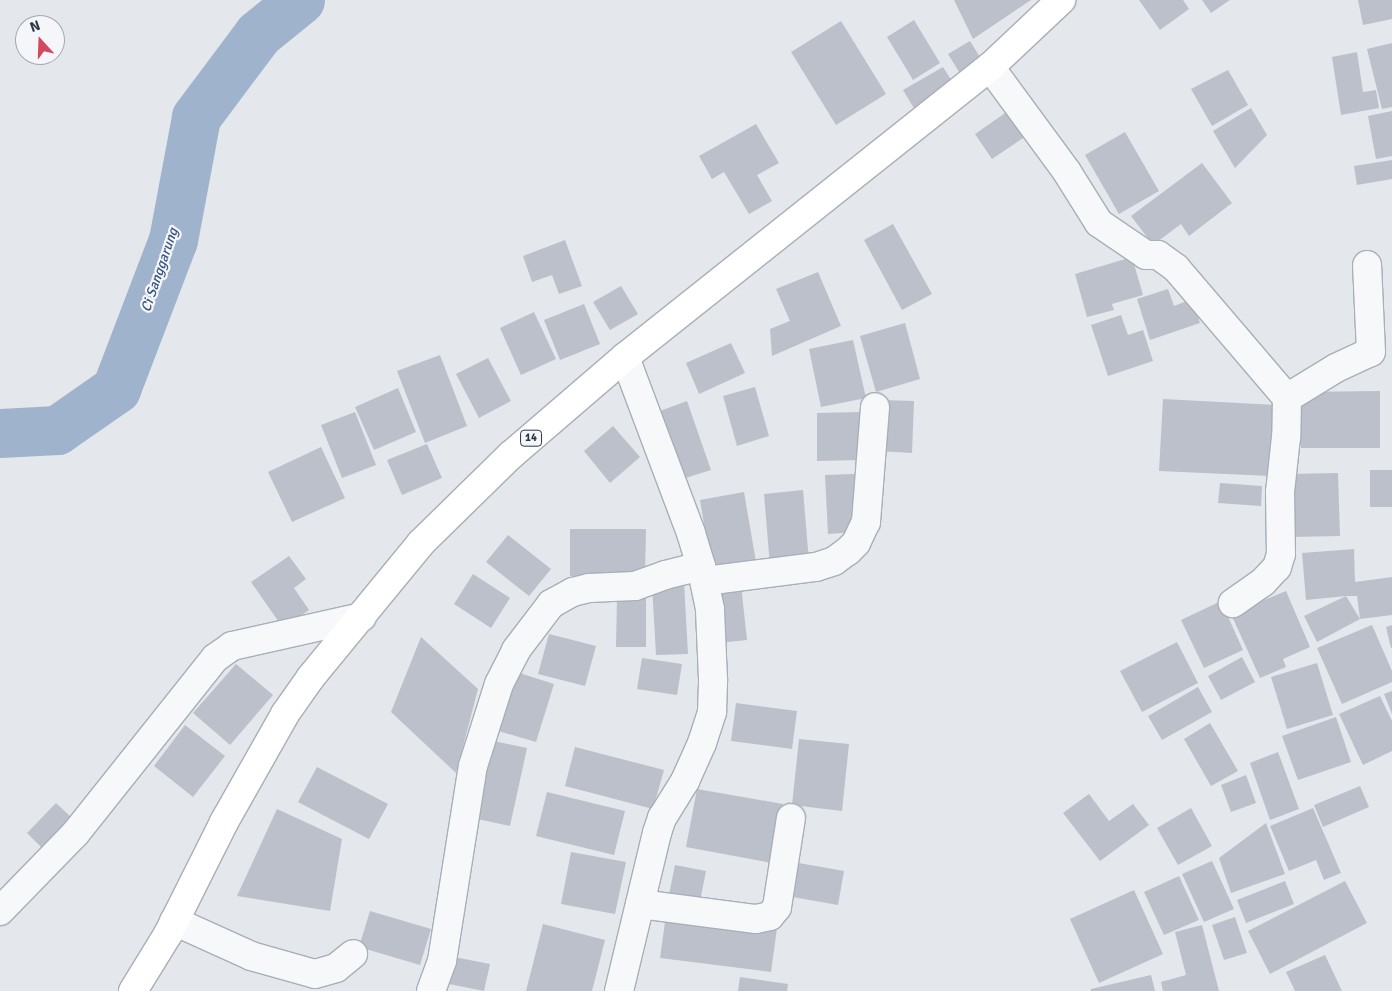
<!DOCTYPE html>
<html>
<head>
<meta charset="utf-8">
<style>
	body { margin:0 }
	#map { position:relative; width:1392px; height:991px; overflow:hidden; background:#e4e7ec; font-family:Signika,sans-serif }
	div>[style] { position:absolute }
	.river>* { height:49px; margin:-24.5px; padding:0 24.5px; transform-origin:24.5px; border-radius:24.5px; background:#9fb4cc }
	.building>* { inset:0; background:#bbc0ca }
	.roads { filter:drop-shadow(1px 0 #a9aeb7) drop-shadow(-1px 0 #a9aeb7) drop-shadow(0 1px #a9aeb7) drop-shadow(0 -1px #a9aeb7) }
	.street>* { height:28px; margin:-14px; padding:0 14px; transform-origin:14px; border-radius:14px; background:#f7f8fa }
	.highway>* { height:28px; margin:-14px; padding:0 14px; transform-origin:14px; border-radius:14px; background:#fff }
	span { translate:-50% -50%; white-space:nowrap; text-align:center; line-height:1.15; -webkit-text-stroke:4.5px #f4f6f9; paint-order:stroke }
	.shield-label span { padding:1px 4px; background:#f4f6f9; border:1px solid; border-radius:4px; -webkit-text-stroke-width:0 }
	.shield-label { font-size:11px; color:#2b3445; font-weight:700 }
	.water-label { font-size:14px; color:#34527a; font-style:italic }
	.north { position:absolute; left:15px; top:15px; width:50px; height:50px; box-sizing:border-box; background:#f4f6f9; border:1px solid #a4a8b1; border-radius:50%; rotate:340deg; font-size:14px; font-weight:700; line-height:20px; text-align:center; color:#2b3445 }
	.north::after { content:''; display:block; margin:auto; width:18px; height:22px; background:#d1495b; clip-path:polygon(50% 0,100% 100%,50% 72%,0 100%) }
</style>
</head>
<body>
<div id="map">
	<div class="river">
		<i style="left:0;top:433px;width:57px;rotate:-3deg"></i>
		<i style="left:57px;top:430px;width:72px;rotate:-34.8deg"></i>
		<i style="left:116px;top:389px;width:160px;rotate:-69.1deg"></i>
		<i style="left:173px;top:240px;width:125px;rotate:-79.4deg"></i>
		<i style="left:196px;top:117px;width:104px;rotate:-53.2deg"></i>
		<i style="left:258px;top:34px;width:54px;rotate:-39deg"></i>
	</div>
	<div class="building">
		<i style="clip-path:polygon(954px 0,1031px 0,973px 39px)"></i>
		<i style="clip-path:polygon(1139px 0,1183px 0,1189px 9px,1160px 30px)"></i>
		<i style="clip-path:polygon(1202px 0,1230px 0,1211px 13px)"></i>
		<i style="clip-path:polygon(1358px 0,1392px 0,1392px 19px,1363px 25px)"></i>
		<i style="clip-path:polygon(914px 20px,940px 63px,913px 80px,887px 37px)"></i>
		<i style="clip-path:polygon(841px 21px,886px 94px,836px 125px,791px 52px)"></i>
		<i style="clip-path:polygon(970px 41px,983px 62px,961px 75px,948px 54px)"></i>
		<i style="clip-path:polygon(1392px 43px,1392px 107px,1382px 109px,1367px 49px)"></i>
		<i style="clip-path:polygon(1357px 52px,1363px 92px,1376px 90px,1379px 108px,1341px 115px,1332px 57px)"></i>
		<i style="clip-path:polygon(943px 67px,955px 86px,915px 110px,903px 90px)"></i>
		<i style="clip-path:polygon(1228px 70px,1248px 105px,1212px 126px,1191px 89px)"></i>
		<i style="clip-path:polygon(1251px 108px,1267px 135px,1235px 168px,1213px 131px)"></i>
		<i style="clip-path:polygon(1008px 111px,1026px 136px,992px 159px,975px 134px)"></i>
		<i style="clip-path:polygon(1392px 111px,1392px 156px,1376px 159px,1368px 116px)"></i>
		<i style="clip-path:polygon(756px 124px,779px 163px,757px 175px,772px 201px,749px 214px,724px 172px,712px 179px,699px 156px)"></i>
		<i style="clip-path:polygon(1125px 132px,1159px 191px,1119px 214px,1085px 155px)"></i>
		<i style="clip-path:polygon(1392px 160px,1392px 179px,1357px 185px,1354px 166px)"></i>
		<i style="clip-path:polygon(1202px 163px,1232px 203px,1189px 236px,1181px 224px,1153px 245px,1131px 216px)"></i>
		<i style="clip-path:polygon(893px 224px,932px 294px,902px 310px,864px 240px)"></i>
		<i style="clip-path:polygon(565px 240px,582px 286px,559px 294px,552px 275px,532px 282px,523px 256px)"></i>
		<i style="clip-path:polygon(1132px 257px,1143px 295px,1112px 304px,1114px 310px,1087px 317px,1075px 274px)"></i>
		<i style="clip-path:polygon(818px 272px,841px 326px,772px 356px,770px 329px,790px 321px,776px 289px)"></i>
		<i style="clip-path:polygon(621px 286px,638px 314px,610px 330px,593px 302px)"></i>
		<i style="clip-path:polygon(1168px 289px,1174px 306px,1192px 299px,1200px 323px,1150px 340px,1137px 299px)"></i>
		<i style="clip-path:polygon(584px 304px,600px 344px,560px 360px,544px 320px)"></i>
		<i style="clip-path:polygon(534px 312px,556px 359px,521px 375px,500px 328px)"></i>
		<i style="clip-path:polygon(1121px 315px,1128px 335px,1143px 330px,1153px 361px,1108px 376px,1091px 325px)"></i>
		<i style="clip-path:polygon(905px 323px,920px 379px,876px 392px,860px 336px)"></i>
		<i style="clip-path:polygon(853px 340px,866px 398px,821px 407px,809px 349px)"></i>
		<i style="clip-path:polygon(731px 343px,745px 373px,699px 394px,686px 363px)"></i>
		<i style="clip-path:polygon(440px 355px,467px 426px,425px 443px,397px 371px)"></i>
		<i style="clip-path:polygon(488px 358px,511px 401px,479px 418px,456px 374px)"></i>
		<i style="clip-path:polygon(755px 387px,769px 436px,737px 446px,723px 396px)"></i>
		<i style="clip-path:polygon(398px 388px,416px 432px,374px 450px,355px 407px)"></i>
		<i style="clip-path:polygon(1380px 391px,1380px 448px,1301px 448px,1301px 392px)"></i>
		<i style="clip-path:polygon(1163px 399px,1275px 405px,1271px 476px,1159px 471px)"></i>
		<i style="clip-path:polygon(881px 400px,914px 401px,912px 453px,878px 451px)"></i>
		<i style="clip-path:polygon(687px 401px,711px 470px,679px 480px,660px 411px)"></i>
		<i style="clip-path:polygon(355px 412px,376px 465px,342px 478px,321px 425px)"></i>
		<i style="clip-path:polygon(861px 412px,861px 460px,817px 461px,817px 413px)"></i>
		<i style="clip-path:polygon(613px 426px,640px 457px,610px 483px,584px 451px)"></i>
		<i style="clip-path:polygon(427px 444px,442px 478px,402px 495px,387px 460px)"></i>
		<i style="clip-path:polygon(321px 447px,345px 498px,292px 522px,268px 472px)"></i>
		<i style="clip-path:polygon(1370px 470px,1392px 470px,1392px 507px,1370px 507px)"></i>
		<i style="clip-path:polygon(1338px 473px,1340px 536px,1290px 537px,1288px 474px)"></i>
		<i style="clip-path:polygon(854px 474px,856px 532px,828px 534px,825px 475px)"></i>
		<i style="clip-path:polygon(1220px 483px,1262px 486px,1261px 506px,1218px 503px)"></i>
		<i style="clip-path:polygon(803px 490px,809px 562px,770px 566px,764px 494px)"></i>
		<i style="clip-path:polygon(744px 492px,756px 562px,712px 571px,700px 500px)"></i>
		<i style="clip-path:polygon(570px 529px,646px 529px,645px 576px,570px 576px)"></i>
		<i style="clip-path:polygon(508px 535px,551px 569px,529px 596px,486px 562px)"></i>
		<i style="clip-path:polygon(evenodd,1354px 549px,1355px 582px,1392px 577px,1392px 615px,1360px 619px,1317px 642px,1304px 616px,1346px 596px,1306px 600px,1302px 553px,1354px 549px,1346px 596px,1357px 596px,1360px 619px,1346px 596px)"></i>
		<i style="clip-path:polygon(289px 556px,306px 579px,294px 588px,309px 610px,283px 628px,251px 582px)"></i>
		<i style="clip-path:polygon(473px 574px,510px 598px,491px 628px,454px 604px)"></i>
		<i style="clip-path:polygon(684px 582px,688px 654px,656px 655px,652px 584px)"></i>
		<i style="clip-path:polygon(741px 585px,747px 640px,718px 643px,713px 588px)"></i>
		<i style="clip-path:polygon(1286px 591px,1310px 647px,1283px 659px,1286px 667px,1260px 678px,1231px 614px)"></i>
		<i style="clip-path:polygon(617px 597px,646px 597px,646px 647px,616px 647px)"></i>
		<i style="clip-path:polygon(1221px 601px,1243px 650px,1204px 668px,1181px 620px)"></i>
		<i style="clip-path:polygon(1372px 625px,1392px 671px,1392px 682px,1342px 704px,1317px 648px)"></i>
		<i style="clip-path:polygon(1392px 625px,1392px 648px,1391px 648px,1386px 627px)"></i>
		<i style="clip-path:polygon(549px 634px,596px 646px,585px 686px,538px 674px)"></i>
		<i style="clip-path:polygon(421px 637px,478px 689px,456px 773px,391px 712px)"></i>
		<i style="clip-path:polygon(1177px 642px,1198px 683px,1142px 712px,1120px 671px)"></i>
		<i style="clip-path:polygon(1242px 657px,1255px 682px,1221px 700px,1208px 676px)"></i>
		<i style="clip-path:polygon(642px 658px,682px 664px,677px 695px,637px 689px)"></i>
		<i style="clip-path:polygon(1317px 663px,1333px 715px,1287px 729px,1271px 677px)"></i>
		<i style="clip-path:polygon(236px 664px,273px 695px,230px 745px,193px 713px)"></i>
		<i style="clip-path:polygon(513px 671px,554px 684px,536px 742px,495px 730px)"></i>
		<i style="clip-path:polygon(1198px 687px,1212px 712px,1162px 740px,1148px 716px)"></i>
		<i style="clip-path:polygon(1392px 691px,1392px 714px,1384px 694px)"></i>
		<i style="clip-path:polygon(1380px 696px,1392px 721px,1392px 751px,1363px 765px,1339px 714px)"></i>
		<i style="clip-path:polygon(736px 703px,797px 711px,792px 749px,731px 741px)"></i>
		<i style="clip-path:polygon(1336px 717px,1351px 762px,1298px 780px,1282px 736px)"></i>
		<i style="clip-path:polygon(1210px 723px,1238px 771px,1211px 786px,1184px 739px)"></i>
		<i style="clip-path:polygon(185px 725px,225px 756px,193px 797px,154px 766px)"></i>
		<i style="clip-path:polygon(799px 739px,849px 744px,842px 811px,792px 805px)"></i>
		<i style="clip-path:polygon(489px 740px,527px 748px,510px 826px,473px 818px)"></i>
		<i style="clip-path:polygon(575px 747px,664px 770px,653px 809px,565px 786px)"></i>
		<i style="clip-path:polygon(1278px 752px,1299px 809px,1270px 820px,1250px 763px)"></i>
		<i style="clip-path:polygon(317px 767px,388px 804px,369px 839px,298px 802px)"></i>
		<i style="clip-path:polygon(1246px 775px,1256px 803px,1231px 812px,1221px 785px)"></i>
		<i style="clip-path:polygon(1360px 786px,1369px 807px,1323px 827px,1314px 805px)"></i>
		<i style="clip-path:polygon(697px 789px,783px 804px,772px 863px,686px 847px)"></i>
		<i style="clip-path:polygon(547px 792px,625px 811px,614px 855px,536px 836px)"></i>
		<i style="clip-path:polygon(1089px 794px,1109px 821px,1133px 804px,1149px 825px,1100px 861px,1063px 813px)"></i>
		<i style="clip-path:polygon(56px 803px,74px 820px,45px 851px,27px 833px)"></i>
		<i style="clip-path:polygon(1191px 808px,1212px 846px,1178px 865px,1157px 828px)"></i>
		<i style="clip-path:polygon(1313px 808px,1341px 873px,1324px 880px,1316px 860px,1289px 871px,1270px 826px)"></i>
		<i style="clip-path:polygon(277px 809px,342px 839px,330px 911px,237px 896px)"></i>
		<i style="clip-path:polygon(1266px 823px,1285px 874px,1231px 893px,1219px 858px)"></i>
		<i style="clip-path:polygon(571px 852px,626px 862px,615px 914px,561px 904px)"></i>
		<i style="clip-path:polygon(1212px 861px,1234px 909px,1204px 922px,1182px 874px)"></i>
		<i style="clip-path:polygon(793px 862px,844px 871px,838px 905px,787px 896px)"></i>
		<i style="clip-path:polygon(675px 865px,706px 871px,700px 901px,669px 895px)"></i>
		<i style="clip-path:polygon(1179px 876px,1199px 920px,1164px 935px,1144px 892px)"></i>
		<i style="clip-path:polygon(1285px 881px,1294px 904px,1246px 923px,1237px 900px)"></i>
		<i style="clip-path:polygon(1345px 881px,1367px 923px,1270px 974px,1248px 931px)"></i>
		<i style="clip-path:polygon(1134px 890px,1163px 954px,1099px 983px,1070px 919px)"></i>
		<i style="clip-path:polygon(370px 911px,431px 929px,420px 965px,359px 947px)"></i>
		<i style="clip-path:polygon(666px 915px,777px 928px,771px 972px,660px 958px)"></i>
		<i style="clip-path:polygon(1235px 917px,1247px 953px,1224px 960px,1212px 925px)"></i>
		<i style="clip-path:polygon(543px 924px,605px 940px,592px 991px,526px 991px)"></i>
		<i style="clip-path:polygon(1202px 925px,1219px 991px,1163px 991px,1161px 982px,1186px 975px,1175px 932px)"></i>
		<i style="clip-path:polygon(1325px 955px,1342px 991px,1295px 991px,1286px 972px)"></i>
		<i style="clip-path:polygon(449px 956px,490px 964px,484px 991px,444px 983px)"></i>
		<i style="clip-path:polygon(1151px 975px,1155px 991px,1091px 991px,1091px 989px)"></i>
		<i style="clip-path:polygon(740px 977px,788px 984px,787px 991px,738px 991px)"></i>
	</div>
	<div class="roads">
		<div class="street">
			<i style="left:990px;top:67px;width:130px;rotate:53.7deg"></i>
			<i style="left:1067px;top:172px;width:60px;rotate:57.9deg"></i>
			<i style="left:1099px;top:223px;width:57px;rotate:34.2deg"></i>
			<i style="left:1146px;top:255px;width:12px"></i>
			<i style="left:1158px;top:255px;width:22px;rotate:36deg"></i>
			<i style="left:1176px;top:268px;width:171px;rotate:49.5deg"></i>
			<i style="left:1287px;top:398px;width:39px;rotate:91deg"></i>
			<i style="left:1286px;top:437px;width:55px;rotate:96.2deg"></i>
			<i style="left:1280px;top:492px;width:62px;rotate:89.1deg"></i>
			<i style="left:1281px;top:554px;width:14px;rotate:107deg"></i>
			<i style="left:1277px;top:567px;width:21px;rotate:133deg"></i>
			<i style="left:1263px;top:582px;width:37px;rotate:145deg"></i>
			<i style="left:1287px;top:398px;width:57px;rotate:-31.5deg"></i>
			<i style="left:1336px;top:368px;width:38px;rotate:-25deg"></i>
			<i style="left:1371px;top:352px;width:87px;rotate:-92.6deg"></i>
			<i style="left:705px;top:581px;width:112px;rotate:-7.2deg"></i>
			<i style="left:816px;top:567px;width:19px;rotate:-18deg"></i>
			<i style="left:834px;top:561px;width:17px;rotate:-36deg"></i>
			<i style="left:848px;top:551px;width:11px;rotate:-45deg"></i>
			<i style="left:856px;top:543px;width:23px;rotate:-65deg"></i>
			<i style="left:866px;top:522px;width:115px;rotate:-85.5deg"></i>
			<i style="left:640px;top:904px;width:117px;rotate:7.4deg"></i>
			<i style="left:756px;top:919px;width:14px;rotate:-12deg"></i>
			<i style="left:770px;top:916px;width:11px;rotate:-52deg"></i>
			<i style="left:777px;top:907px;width:90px;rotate:-81.1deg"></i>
			<i style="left:0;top:911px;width:107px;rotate:-45.8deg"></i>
			<i style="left:75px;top:834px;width:225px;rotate:-51.5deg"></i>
			<i style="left:215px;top:658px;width:21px;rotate:-35deg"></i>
			<i style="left:232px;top:646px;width:133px;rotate:-12.6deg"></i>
			<i style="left:174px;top:921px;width:85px;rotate:24.4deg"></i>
			<i style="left:251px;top:956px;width:66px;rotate:15.7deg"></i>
			<i style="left:315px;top:974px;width:22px;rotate:-16deg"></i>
			<i style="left:336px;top:968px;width:22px;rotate:-39deg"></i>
			<i style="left:431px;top:991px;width:32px;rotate:-70deg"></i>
			<i style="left:442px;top:961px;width:197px;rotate:-81deg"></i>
			<i style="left:473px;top:766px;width:86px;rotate:-72.4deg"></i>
			<i style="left:499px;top:684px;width:38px;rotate:-63deg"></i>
			<i style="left:516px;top:650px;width:58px;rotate:-52.7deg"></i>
			<i style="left:551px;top:604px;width:25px;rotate:-29deg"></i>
			<i style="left:573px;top:592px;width:16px;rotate:-14deg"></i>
			<i style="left:589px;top:588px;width:46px;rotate:-2.5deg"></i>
			<i style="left:635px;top:586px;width:32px;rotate:-20deg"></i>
			<i style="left:665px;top:575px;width:37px;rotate:-14deg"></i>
			<i style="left:619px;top:991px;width:163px;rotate:-76.5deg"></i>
			<i style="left:657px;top:833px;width:16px;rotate:-72deg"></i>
			<i style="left:662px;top:818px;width:44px;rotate:-58.1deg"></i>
			<i style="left:685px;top:781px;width:42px;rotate:-65.9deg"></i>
			<i style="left:702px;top:743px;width:33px;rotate:-72deg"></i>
			<i style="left:712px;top:712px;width:33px;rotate:-88deg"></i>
			<i style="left:713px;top:679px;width:70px;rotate:-92.5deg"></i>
			<i style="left:710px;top:609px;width:44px;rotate:-101.8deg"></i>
			<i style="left:701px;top:566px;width:34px;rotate:-107deg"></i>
			<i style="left:691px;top:533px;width:188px;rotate:-110.6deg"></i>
		</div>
		<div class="highway">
			<i style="left:133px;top:991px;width:67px;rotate:-58.4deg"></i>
			<i style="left:168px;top:934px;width:125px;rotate:-63.4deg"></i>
			<i style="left:224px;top:822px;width:124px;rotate:-60.5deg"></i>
			<i style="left:285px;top:714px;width:45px;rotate:-54.9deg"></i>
			<i style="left:311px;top:677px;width:173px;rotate:-50.6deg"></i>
			<i style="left:421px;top:543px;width:126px;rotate:-44.4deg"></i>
			<i style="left:511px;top:455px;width:150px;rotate:-40.7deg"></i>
			<i style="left:625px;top:357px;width:466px;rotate:-38.5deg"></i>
			<i style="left:990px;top:67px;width:98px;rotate:-43.3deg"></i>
		</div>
	</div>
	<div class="shield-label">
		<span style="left:531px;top:438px">14</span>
	</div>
	<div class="water-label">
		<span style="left:160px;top:270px;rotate:-71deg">Ci Sanggarung</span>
	</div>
	<div class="north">N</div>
</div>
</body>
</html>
